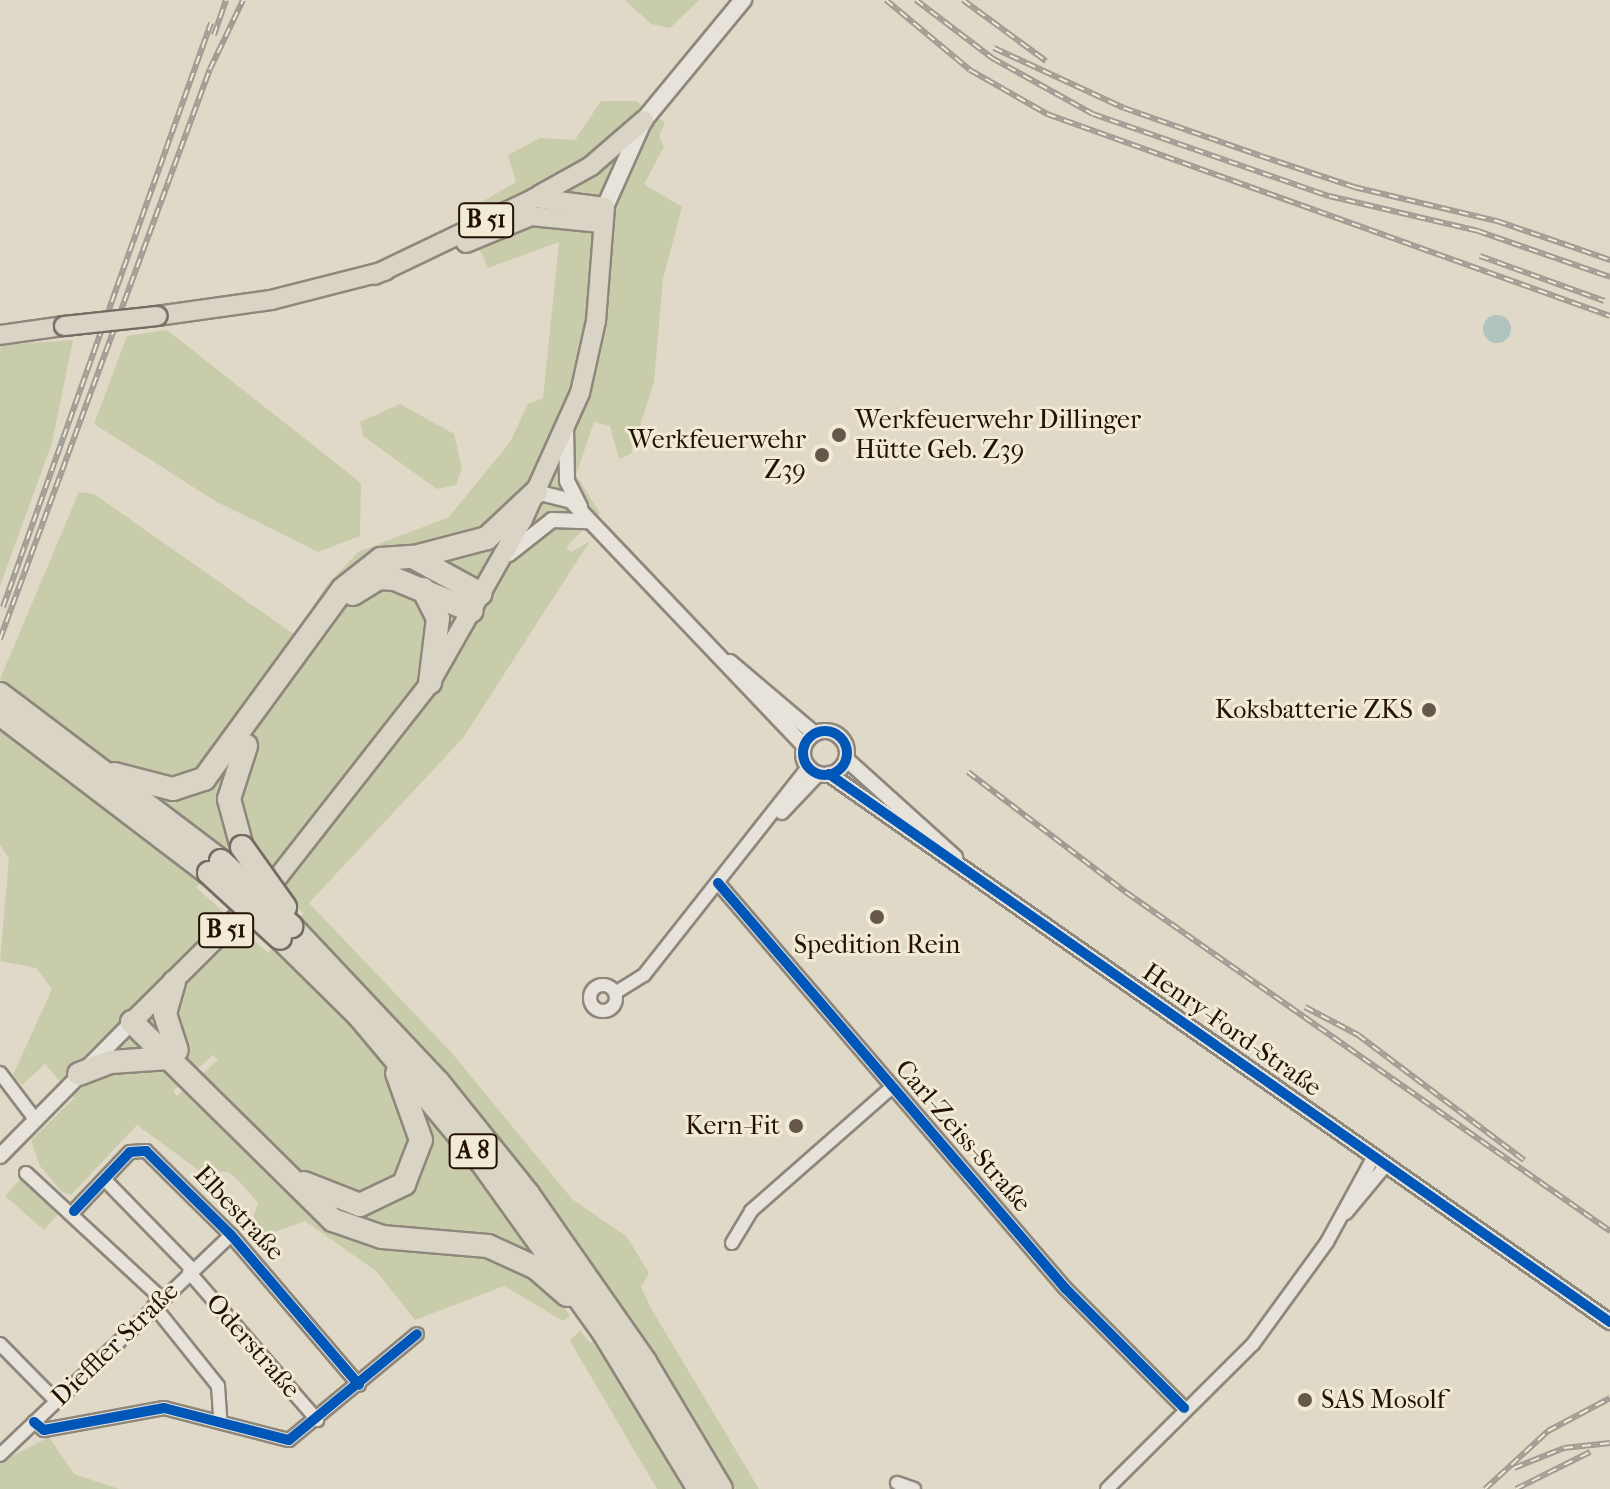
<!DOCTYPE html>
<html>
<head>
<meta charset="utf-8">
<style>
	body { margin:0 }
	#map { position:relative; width:1610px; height:1489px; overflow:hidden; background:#e0d9c8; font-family:"IM FELL French Canon",serif }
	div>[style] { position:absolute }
	.green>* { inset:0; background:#c9ccaa }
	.water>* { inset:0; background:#b0c3bf }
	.round { border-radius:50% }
	.roads { filter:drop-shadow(2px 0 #8e877c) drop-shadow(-2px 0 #8e877c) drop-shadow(0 2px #8e877c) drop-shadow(0 -2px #8e877c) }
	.minor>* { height:12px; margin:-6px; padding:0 6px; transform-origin:6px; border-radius:6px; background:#e7e3db }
	.minor>.ring { margin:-6px; padding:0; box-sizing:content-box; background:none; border:12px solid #e7e3db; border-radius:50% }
	.tertiary>* { height:14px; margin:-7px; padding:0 7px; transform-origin:7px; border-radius:7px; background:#e7e3db }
	.tertiary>.ring { margin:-7px; padding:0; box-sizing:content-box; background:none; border:14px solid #e7e3db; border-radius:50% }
	.secondary>* { height:16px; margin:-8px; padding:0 8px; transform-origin:8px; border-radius:8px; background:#e7e3db }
	.primary>* { height:18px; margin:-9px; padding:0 9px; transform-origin:9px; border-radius:9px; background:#dad4c6 }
	.motorway>* { height:22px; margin:-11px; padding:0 11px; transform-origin:11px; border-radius:11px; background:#dad4c6 }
	.rail>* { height:6px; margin-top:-3px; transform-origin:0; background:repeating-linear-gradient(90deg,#f1ead5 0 9px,#a09c94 0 18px); box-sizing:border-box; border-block:2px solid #a09c94 }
	.bridges { filter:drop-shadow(2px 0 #736c62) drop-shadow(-2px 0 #736c62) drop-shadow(0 2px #736c62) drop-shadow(0 -2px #736c62) }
	.primary-bridge>* { height:18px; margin:-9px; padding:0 9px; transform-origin:9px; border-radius:9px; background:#dad4c6 }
	.motorway-bridge>* { height:22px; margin:-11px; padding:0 11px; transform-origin:11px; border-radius:11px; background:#dad4c6 }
	.cycleway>* { height:10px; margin:-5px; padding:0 5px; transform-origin:5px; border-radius:5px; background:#0057b8 }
	.cycleway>.ring { margin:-5px; padding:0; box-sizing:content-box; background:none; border:10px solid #0057b8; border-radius:50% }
	.dots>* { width:22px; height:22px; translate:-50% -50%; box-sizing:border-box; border:4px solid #f1ead5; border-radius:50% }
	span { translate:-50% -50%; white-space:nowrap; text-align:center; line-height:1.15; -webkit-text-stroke:6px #f1ead5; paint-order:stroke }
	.shield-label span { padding:2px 6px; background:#f1ead5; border:2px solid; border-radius:6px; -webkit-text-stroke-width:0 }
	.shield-label { font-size:24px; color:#231104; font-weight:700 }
	.poi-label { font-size:26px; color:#231104 }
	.left { translate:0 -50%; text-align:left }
	.right { translate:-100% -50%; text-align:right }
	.street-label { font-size:26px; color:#231104 }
</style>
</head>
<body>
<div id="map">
	<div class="green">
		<i style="clip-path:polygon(625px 0,699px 0,670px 28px,651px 24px)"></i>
		<i style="clip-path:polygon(evenodd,601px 101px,636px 101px,665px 123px,659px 136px,664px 147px,644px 184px,682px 207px,663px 279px,654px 382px,631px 454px,619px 459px,610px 426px,594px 422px,576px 475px,600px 513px,566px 547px,571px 552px,590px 541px,463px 738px,309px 903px,451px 1052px,572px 1199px,627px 1237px,649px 1273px,641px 1287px,652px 1310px,759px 1489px,657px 1489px,570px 1341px,580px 1330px,590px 1343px,628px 1316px,602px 1277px,563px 1305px,570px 1316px,563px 1321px,504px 1286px,415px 1320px,376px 1271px,305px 1221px,255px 1239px,249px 1230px,258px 1203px,238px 1180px,228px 1172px,201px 1172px,137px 1125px,71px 1195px,62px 1192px,40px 1166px,31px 1140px,74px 1098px,45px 1064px,22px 1085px,13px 1075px,52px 989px,36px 968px,0 961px,9px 859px,0 845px,0 711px,12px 690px,0 679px,79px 492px,94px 494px,295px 635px,326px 586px,358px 552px,449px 517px,510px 442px,528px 404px,543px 398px,559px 242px,488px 268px,463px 213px,516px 182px,508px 155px,540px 138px,575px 140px,601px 101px,242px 847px,303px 913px,268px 953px,196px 887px,242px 847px,601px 101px,213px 1055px,218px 1060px,177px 1096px,173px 1091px,213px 1055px)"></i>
		<i style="clip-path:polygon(167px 330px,361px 483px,360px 536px,318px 552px,217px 502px,94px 424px,127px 336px)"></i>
		<i style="clip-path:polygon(73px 340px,52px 443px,0 586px,0 345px)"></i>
		<i style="clip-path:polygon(400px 404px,454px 434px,462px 468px,456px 485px,437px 489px,363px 436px,360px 422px)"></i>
		<i style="clip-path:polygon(22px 1177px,61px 1211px,44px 1230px,5px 1196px)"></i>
		<i style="clip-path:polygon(49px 1437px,74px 1474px,119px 1489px,0 1489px,0 1462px)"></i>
	</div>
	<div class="water">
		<i class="round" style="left:1483px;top:315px;width:28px;height:28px"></i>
	</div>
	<div class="roads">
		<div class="minor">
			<i style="left:782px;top:813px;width:54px;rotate:-46.5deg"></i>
			<i style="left:718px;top:883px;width:533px;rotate:49.41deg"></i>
			<i style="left:1065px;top:1288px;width:169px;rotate:45.2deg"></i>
			<i class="ring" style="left:590px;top:985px;width:14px;height:14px"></i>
			<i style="left:615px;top:993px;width:34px;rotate:-32deg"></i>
			<i style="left:644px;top:975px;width:265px;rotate:-51.7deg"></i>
			<i style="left:0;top:1073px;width:56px;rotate:52.9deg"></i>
			<i style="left:26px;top:1173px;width:184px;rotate:42.8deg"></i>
			<i style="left:105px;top:1180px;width:124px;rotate:45.7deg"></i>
			<i style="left:74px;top:1211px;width:81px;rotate:-46.5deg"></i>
			<i style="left:130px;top:1152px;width:16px;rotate:-4deg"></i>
			<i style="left:146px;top:1151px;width:120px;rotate:44.7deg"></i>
			<i style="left:231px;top:1235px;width:197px;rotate:49.5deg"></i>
			<i style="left:1346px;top:1213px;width:62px;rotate:-50.2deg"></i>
			<i style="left:732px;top:1243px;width:37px;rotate:-59deg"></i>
			<i style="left:751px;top:1211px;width:188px;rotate:-41.3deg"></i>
			<i style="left:189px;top:1272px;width:196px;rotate:49.1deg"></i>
			<i style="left:154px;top:1306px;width:102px;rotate:51.3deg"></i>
			<i style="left:218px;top:1386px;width:31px;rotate:86deg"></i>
			<i style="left:0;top:1344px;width:80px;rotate:45.5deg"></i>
			<i style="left:34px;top:1422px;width:13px;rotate:39deg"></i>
			<i style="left:44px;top:1430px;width:122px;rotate:-10.4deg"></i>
			<i style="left:164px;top:1408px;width:129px;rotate:14.4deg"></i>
			<i style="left:289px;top:1440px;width:166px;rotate:-39.6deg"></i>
			<i style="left:0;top:1455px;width:319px;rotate:-43.6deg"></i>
			<i style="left:897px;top:1483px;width:18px;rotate:19deg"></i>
			<i style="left:1107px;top:1489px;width:206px;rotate:-44.8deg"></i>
			<i style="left:1253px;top:1344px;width:126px;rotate:-54deg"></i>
			<i style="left:1327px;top:1242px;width:98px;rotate:-61.3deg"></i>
		</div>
		<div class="tertiary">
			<i style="left:566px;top:427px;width:54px;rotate:88.9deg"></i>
			<i style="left:567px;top:481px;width:29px;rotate:63deg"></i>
			<i style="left:536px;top:492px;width:36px;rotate:14deg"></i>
			<i style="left:571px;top:501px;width:338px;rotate:46.4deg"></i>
			<i style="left:509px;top:554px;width:55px;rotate:-38.3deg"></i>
			<i style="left:552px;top:520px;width:36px;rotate:2deg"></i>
			<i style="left:730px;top:662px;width:111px;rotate:40.3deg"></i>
			<i class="ring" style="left:803px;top:731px;width:30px;height:30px"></i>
			<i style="left:846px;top:759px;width:147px;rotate:42deg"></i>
			<i style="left:829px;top:774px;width:954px;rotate:35.06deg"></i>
			<i style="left:0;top:1156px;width:188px;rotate:-45.4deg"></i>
		</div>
		<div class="secondary">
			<i style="left:605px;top:207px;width:95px;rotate:-65.9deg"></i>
			<i style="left:644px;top:120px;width:156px;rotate:-50.5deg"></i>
		</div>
		<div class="primary">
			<i style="left:539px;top:195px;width:60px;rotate:-29.1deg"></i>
			<i style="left:591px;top:166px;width:70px;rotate:-41deg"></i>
			<i style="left:466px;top:243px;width:70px;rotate:-22.6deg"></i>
			<i style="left:531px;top:216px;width:70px;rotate:5.7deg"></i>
			<i style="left:157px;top:316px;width:115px;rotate:-8deg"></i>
			<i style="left:271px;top:300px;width:118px;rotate:-14.3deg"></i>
			<i style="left:0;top:335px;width:65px;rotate:-8deg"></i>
			<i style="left:132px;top:1022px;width:206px;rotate:-44.8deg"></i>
			<i style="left:278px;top:877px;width:246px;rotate:-51.9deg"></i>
			<i style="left:430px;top:683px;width:189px;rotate:-60.4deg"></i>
			<i style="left:523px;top:519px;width:138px;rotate:-65.7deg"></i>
			<i style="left:580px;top:393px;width:74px;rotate:-77.5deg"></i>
			<i style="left:596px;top:321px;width:114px;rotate:-85.5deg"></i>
			<i style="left:605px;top:207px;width:71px;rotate:-172.7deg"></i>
			<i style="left:535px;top:198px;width:178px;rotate:154.4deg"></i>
		</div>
		<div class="motorway">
			<i style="left:415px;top:557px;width:74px;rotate:-14.8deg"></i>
			<i style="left:487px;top:538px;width:67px;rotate:-43.2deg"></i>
			<i style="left:423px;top:589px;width:33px;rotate:63deg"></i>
			<i style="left:438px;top:618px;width:65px;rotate:97deg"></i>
			<i style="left:353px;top:594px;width:31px;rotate:-32deg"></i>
			<i style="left:379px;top:578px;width:16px;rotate:4deg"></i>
			<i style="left:395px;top:579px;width:83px;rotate:22.6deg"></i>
			<i style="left:0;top:694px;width:277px;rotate:37.1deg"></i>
			<i style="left:0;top:714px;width:263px;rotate:37.3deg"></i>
			<i style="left:114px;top:774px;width:61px;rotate:14.3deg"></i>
			<i style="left:173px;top:789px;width:33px;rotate:-18deg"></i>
			<i style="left:204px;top:779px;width:235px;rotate:-53.8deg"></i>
			<i style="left:343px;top:589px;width:48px;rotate:-38.3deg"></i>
			<i style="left:381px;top:559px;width:32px;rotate:-4deg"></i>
			<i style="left:413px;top:557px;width:77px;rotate:28.6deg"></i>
			<i style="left:242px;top:847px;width:50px;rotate:-105.2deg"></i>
			<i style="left:229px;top:799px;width:56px;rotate:-72.2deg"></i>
			<i style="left:291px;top:926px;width:214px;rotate:46.7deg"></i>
			<i style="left:438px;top:1082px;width:144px;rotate:51.2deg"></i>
			<i style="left:528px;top:1194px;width:205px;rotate:55.1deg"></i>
			<i style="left:645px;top:1362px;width:148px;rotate:59.1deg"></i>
			<i style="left:280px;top:938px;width:111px;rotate:44.6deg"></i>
			<i style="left:359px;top:1016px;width:193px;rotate:50deg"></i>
			<i style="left:483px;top:1164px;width:208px;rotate:54.4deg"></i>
			<i style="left:604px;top:1333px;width:183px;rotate:58.7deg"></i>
			<i style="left:174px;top:982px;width:33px;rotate:106deg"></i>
			<i style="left:165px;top:1014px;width:38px;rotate:72deg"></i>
			<i style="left:132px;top:1022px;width:282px;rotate:44.6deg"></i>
			<i style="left:333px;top:1220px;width:52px;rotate:19.1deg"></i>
			<i style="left:382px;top:1237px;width:106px;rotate:4.9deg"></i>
			<i style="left:488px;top:1246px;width:53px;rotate:24.6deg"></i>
			<i style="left:536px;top:1268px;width:41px;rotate:41.1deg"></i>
			<i style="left:79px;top:1074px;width:34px;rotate:-21deg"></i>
			<i style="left:111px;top:1062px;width:58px;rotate:-3.9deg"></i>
			<i style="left:304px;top:1183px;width:60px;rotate:21.4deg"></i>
			<i style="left:360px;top:1205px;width:49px;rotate:-25.5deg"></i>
			<i style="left:404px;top:1184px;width:47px;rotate:-68.9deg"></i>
			<i style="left:421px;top:1140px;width:71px;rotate:-109.7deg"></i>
		</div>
	</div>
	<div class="rail">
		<i style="left:886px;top:0;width:109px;rotate:39.8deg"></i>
		<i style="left:970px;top:70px;width:89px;rotate:29.7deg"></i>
		<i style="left:1047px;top:114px;width:598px;rotate:19.74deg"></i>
		<i style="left:916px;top:0;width:96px;rotate:37.3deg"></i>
		<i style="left:992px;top:58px;width:115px;rotate:29deg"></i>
		<i style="left:1093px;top:114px;width:250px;rotate:19.2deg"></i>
		<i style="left:1329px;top:196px;width:153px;rotate:13.2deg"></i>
		<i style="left:1478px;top:231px;width:140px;rotate:19.2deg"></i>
		<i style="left:963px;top:0;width:103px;rotate:36.3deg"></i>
		<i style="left:214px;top:35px;width:37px;rotate:-71deg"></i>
		<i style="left:994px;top:48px;width:143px;rotate:24.8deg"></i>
		<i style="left:1124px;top:108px;width:145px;rotate:19.3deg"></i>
		<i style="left:1261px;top:156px;width:98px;rotate:18.4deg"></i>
		<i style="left:1354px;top:187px;width:147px;rotate:13.4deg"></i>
		<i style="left:1497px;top:221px;width:120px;rotate:19deg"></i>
		<i style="left:1480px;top:256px;width:132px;rotate:19.9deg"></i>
		<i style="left:3px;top:607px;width:620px;rotate:-70.4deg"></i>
		<i style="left:0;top:639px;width:607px;rotate:-69.78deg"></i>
		<i style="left:210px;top:69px;width:76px;rotate:-64.4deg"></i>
		<i style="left:968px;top:772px;width:200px;rotate:37.3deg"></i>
		<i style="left:1127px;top:893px;width:590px;rotate:34.98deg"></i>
		<i style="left:1305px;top:1007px;width:60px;rotate:27.8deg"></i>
		<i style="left:1358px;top:1035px;width:208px;rotate:37deg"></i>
		<i style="left:1514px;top:1468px;width:54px;rotate:-21.8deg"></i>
		<i style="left:1564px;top:1448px;width:46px;rotate:-6.2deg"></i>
		<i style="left:1485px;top:1489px;width:86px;rotate:-42.6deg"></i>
		<i style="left:1548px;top:1431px;width:70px;rotate:-28deg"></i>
		<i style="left:1516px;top:1489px;width:83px;rotate:-26.6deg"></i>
	</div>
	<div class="bridges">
		<div class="primary-bridge">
			<i style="left:64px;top:326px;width:94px;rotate:-6.1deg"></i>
		</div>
		<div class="motorway-bridge">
			<i style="left:242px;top:847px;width:74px;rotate:54.4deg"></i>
			<i style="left:221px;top:861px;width:96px;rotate:42.9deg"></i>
			<i style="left:209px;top:873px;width:96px;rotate:42.5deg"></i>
		</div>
	</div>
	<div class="cycleway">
		<i class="ring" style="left:803px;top:731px;width:34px;height:34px"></i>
		<i style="left:829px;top:774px;width:954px;rotate:35.06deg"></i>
		<i style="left:718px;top:883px;width:533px;rotate:49.41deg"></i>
		<i style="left:1065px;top:1288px;width:169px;rotate:45.2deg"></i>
		<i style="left:74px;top:1211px;width:81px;rotate:-46.5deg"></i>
		<i style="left:130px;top:1152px;width:16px;rotate:-4deg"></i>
		<i style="left:146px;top:1151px;width:120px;rotate:44.7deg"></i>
		<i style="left:231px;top:1235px;width:197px;rotate:49.5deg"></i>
		<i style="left:34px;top:1422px;width:13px;rotate:39deg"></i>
		<i style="left:44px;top:1430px;width:122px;rotate:-10.4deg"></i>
		<i style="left:164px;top:1408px;width:129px;rotate:14.4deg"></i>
		<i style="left:289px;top:1440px;width:166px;rotate:-39.6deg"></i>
	</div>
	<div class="dots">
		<i style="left:839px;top:435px;background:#655749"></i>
		<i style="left:822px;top:455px;background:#655749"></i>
		<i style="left:1429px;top:710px;background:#655749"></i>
		<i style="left:877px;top:917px;background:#655749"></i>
		<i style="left:796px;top:1126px;background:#655749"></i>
		<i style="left:1305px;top:1400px;background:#655749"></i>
	</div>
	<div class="shield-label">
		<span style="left:486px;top:220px">B 51</span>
		<span style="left:226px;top:930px">B 51</span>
		<span style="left:473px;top:1151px">A 8</span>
	</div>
	<div class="poi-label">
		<span class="left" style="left:855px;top:435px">Werkfeuerwehr Dillinger<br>Hütte Geb. Z39</span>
		<span class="right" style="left:806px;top:455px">Werkfeuerwehr<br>Z39</span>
		<span class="right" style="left:1413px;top:710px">Koksbatterie ZKS</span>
		<span style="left:877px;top:945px">Spedition Rein</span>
		<span class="right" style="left:780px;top:1126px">Kern-Fit</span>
		<span class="left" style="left:1321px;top:1400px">SAS Mosolf</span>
	</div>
	<div class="street-label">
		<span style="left:1232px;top:1030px;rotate:35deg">Henry-Ford-Straße</span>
		<span style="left:963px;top:1136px;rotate:49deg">Carl-Zeiss-Straße</span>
		<span style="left:239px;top:1213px;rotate:47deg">Elbestraße</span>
		<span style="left:115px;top:1344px;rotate:-44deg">Dieffler Straße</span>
		<span style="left:253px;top:1346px;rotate:49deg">Oderstraße</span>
	</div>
</div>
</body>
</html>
